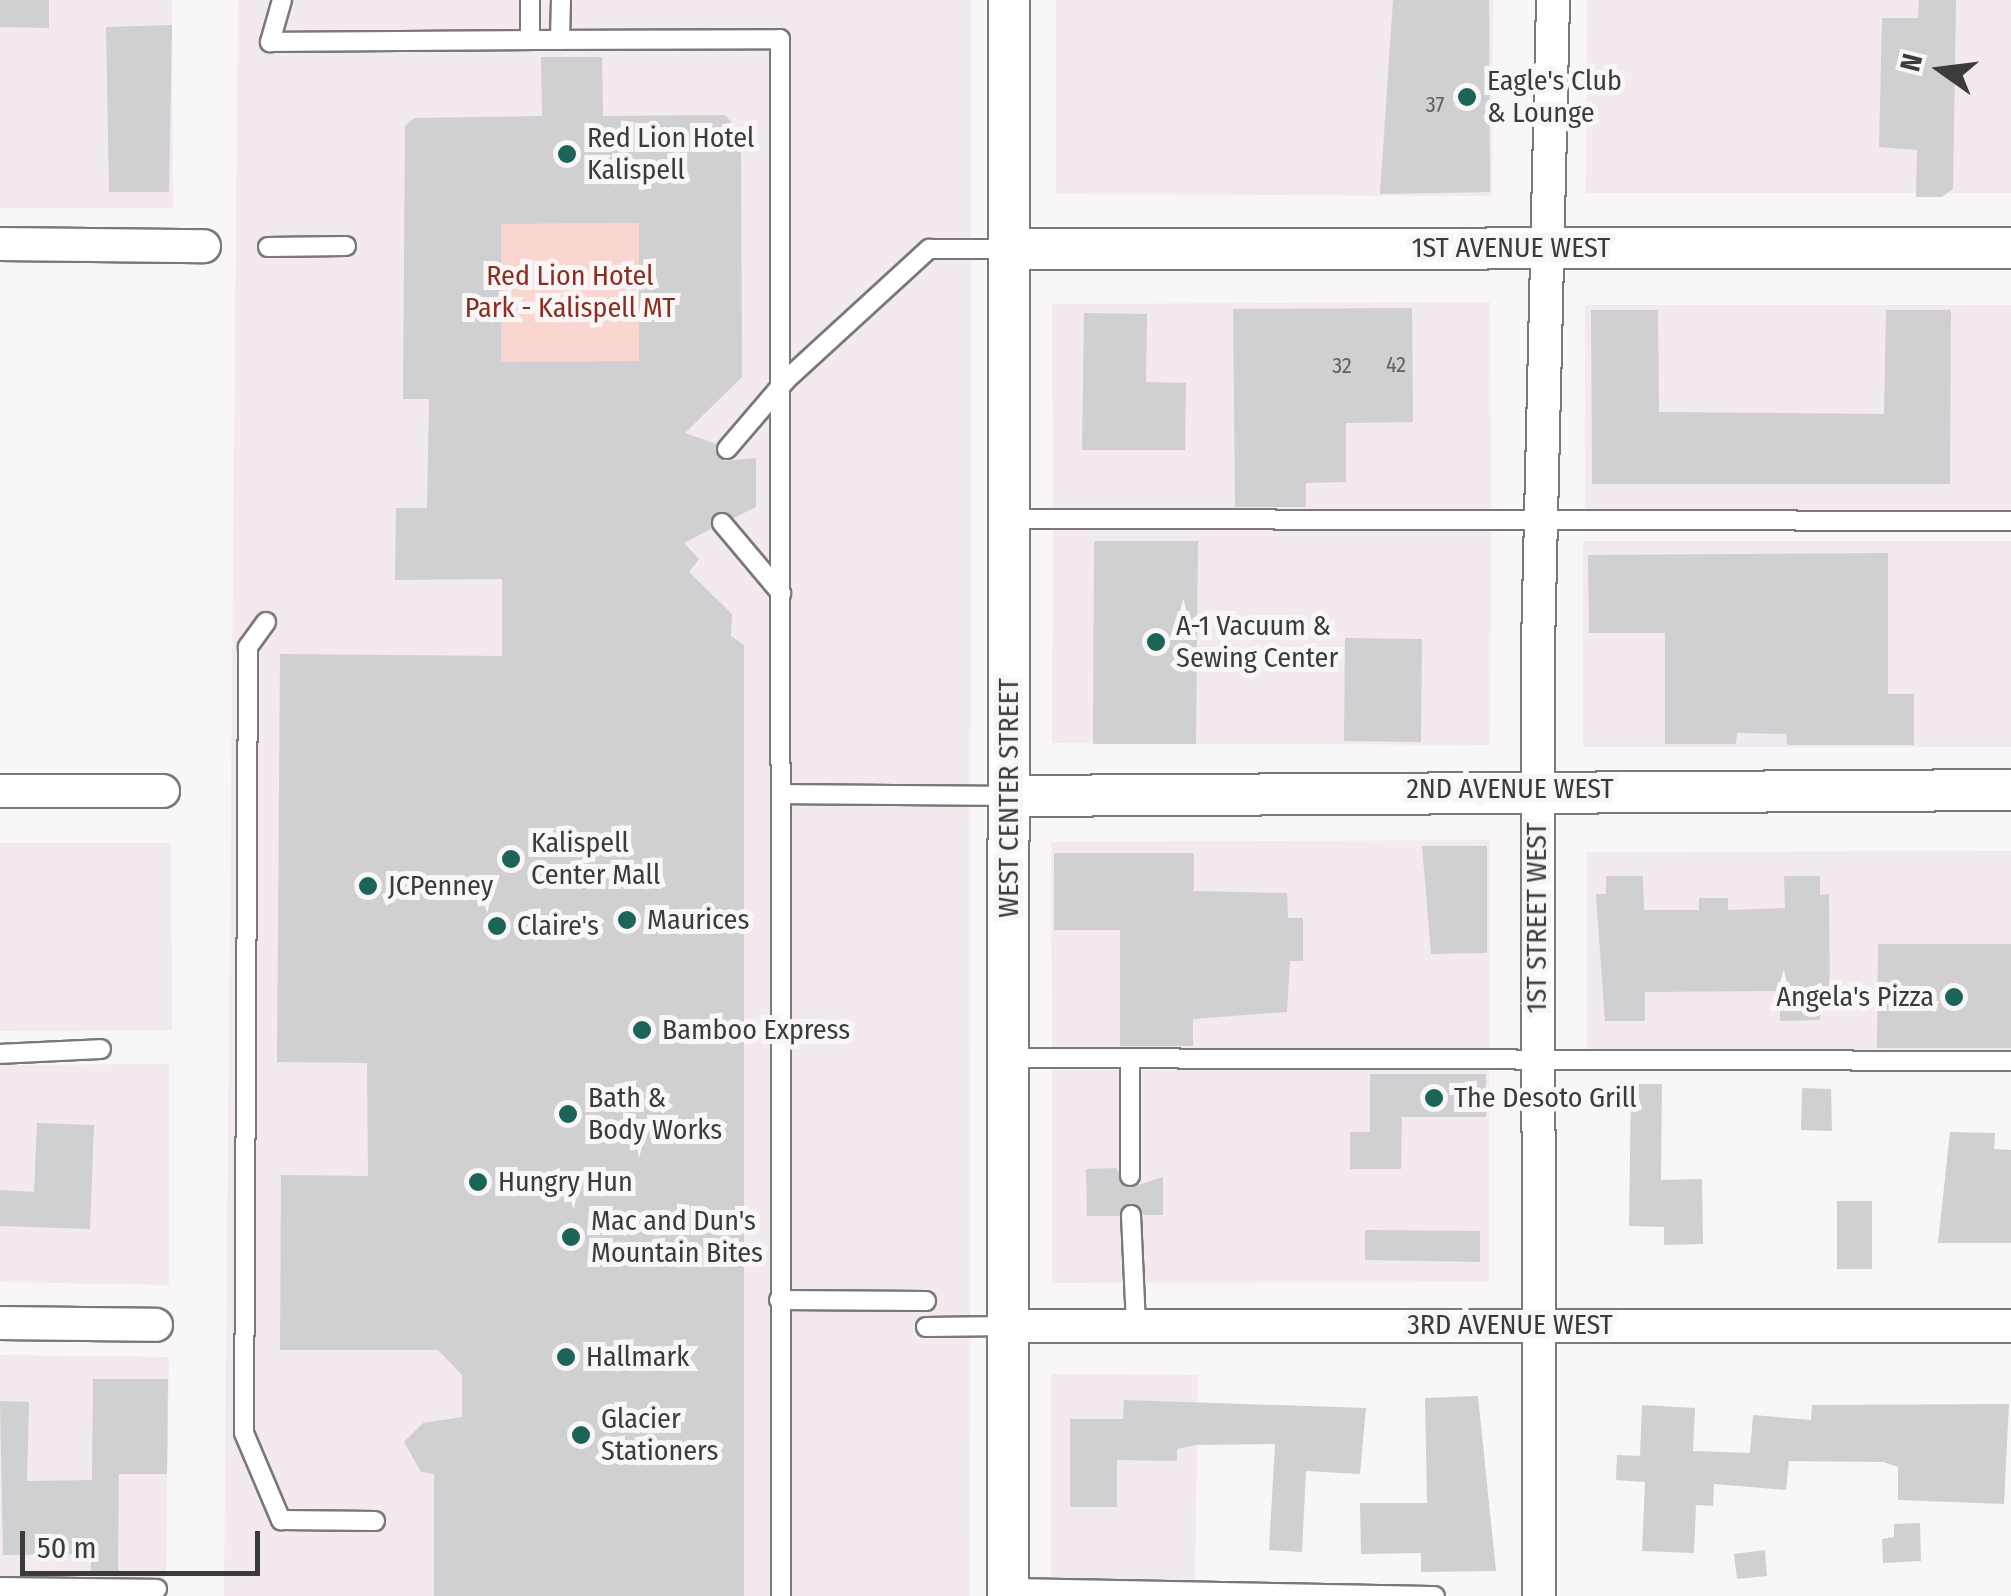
<!DOCTYPE html>
<html>
<head>
<meta charset="utf-8">
<style>
	body { margin:0 }
	#map { position:relative; width:2011px; height:1596px; overflow:hidden; background:#f9f6f8; font-family:"Fira Sans Condensed",sans-serif }
	div>[style] { position:absolute }
	.built>* { inset:0; background:#f3e9f1 }
	.green>* { inset:0; background:#fad6d0 }
	.building>* { inset:0; background:#d0cfd2 }
	.roads { filter:drop-shadow(2px 0 #7a787a) drop-shadow(-2px 0 #7a787a) drop-shadow(0 2px #7a787a) drop-shadow(0 -2px #7a787a) }
	.service>* { height:18px; margin:-9px; padding:0 9px; transform-origin:9px; border-radius:9px; background:#fff }
	.minor>* { height:32px; margin:-16px; padding:0 16px; transform-origin:16px; border-radius:16px; background:#fff }
	.tertiary>* { height:40px; margin:-20px; padding:0 20px; transform-origin:20px; border-radius:20px; background:#fff }
	.dots>* { width:28px; height:28px; translate:-50% -50%; box-sizing:border-box; border:5px solid #f9f6f8; border-radius:50% }
	span { translate:-50% -50%; white-space:nowrap; text-align:center; line-height:1.15; -webkit-text-stroke:10px #f9f6f8; paint-order:stroke }
	.number-label { font-size:22px; color:#616062 }
	.number-label span { -webkit-text-stroke-width:0 }
	.poi-label { font-size:28px; color:#3c3b3c }
	.left { translate:0 -50%; text-align:left }
	.right { translate:-100% -50%; text-align:right }
	.street-label { font-size:28px; color:#3c3b3c }
	.park-label { font-size:28px; color:#8b2d21 }
	.north { position:absolute; left:1891px; top:20px; width:100px; height:100px; -webkit-text-stroke:8px #f9f6f8; paint-order:stroke; rotate:284deg; font-size:28px; font-weight:700; line-height:40px; text-align:center; color:#3c3b3c }
	.north::after { content:''; display:block; margin:auto; width:35px; height:45px; background:#3c3b3c; clip-path:polygon(50% 0,100% 100%,50% 72%,0 100%) }
	.scale { position:absolute; left:20px; top:1531px; width:240px; height:45px; box-sizing:border-box; border:5px solid #3c3b3c; border-top:0; padding-left:12px; font-size:30px; line-height:35px; white-space:nowrap; color:#3c3b3c; -webkit-text-stroke:8px #f9f6f8; paint-order:stroke }
</style>
</head>
<body>
<div id="map">
	<div class="built">
		<i style="clip-path:polygon(0 0,172px 0,173px 208px,0 208px)"></i>
		<i style="clip-path:polygon(238px 0,971px 0,970px 1596px,224px 1596px)"></i>
		<i style="clip-path:polygon(1056px 0,1493px 0,1492px 196px,1056px 194px)"></i>
		<i style="clip-path:polygon(1587px 0,2011px 0,2011px 193px,1586px 193px)"></i>
		<i style="clip-path:polygon(1490px 302px,1491px 512px,1053px 514px,1052px 304px)"></i>
		<i style="clip-path:polygon(1585px 305px,2011px 305px,2011px 515px,1585px 515px)"></i>
		<i style="clip-path:polygon(1053px 530px,1491px 531px,1490px 745px,1052px 743px)"></i>
		<i style="clip-path:polygon(1583px 541px,2011px 541px,2011px 747px,1583px 747px)"></i>
		<i style="clip-path:polygon(1490px 840px,1490px 1052px,1052px 1053px,1051px 842px)"></i>
		<i style="clip-path:polygon(0 843px,171px 843px,172px 1030px,0 1031px)"></i>
		<i style="clip-path:polygon(2011px 851px,2011px 1056px,1587px 1057px,1587px 852px)"></i>
		<i style="clip-path:polygon(169px 1064px,169px 1285px,0 1282px,0 1065px)"></i>
		<i style="clip-path:polygon(1489px 1069px,1489px 1282px,1052px 1283px,1052px 1070px)"></i>
		<i style="clip-path:polygon(0 1355px,169px 1357px,166px 1578px,0 1577px)"></i>
		<i style="clip-path:polygon(1051px 1374px,1198px 1375px,1195px 1583px,1051px 1580px)"></i>
	</div>
	<div class="green">
		<i style="clip-path:polygon(639px 223px,639px 361px,501px 362px,501px 224px)"></i>
	</div>
	<div class="building">
		<i style="clip-path:polygon(0 0,49px 0,49px 28px,0 27px)"></i>
		<i style="clip-path:polygon(1393px 0,1489px 0,1490px 192px,1380px 194px)"></i>
		<i style="clip-path:polygon(1919px 0,1956px 0,1953px 189px,1942px 197px,1916px 197px,1917px 150px,1879px 147px,1882px 18px,1918px 18px)"></i>
		<i style="clip-path:polygon(172px 25px,169px 192px,109px 192px,106px 27px)"></i>
		<i style="clip-path:polygon(evenodd,541px 57px,602px 57px,603px 116px,725px 115px,741px 133px,742px 377px,685px 433px,716px 444px,724px 461px,756px 458px,756px 507px,734px 518px,715px 513px,711px 529px,684px 543px,699px 559px,689px 572px,732px 614px,731px 636px,744px 645px,744px 1596px,434px 1596px,434px 1474px,421px 1472px,404px 1442px,423px 1423px,462px 1417px,462px 1375px,438px 1350px,280px 1350px,281px 1175px,368px 1176px,367px 1063px,277px 1062px,280px 654px,502px 656px,502px 579px,395px 580px,396px 508px,427px 508px,429px 399px,403px 399px,405px 126px,414px 118px,542px 116px,541px 57px,639px 223px,639px 361px,501px 362px,501px 224px,639px 223px)"></i>
		<i style="clip-path:polygon(1412px 308px,1413px 422px,1346px 423px,1346px 482px,1306px 483px,1306px 507px,1235px 507px,1233px 309px)"></i>
		<i style="clip-path:polygon(1591px 310px,1658px 310px,1659px 412px,1884px 414px,1886px 310px,1951px 310px,1950px 484px,1592px 484px)"></i>
		<i style="clip-path:polygon(1084px 313px,1147px 314px,1146px 382px,1186px 383px,1185px 450px,1082px 450px)"></i>
		<i style="clip-path:polygon(1094px 541px,1198px 541px,1196px 744px,1093px 744px)"></i>
		<i style="clip-path:polygon(1888px 553px,1888px 694px,1914px 694px,1914px 745px,1787px 745px,1786px 734px,1737px 733px,1736px 744px,1665px 744px,1665px 633px,1589px 633px,1588px 555px)"></i>
		<i style="clip-path:polygon(1345px 638px,1422px 639px,1421px 742px,1344px 741px)"></i>
		<i style="clip-path:polygon(1422px 846px,1487px 846px,1487px 953px,1431px 954px)"></i>
		<i style="clip-path:polygon(1054px 853px,1194px 853px,1194px 891px,1287px 893px,1288px 918px,1303px 918px,1303px 961px,1290px 961px,1287px 1012px,1193px 1019px,1193px 1046px,1120px 1046px,1120px 930px,1054px 930px)"></i>
		<i style="clip-path:polygon(1606px 876px,1643px 876px,1644px 910px,1699px 910px,1699px 898px,1728px 898px,1728px 910px,1785px 908px,1784px 876px,1820px 876px,1820px 895px,1829px 894px,1830px 1002px,1820px 1002px,1820px 1020px,1780px 1021px,1780px 991px,1645px 992px,1645px 1021px,1605px 1021px,1596px 894px,1606px 894px)"></i>
		<i style="clip-path:polygon(1878px 944px,2011px 944px,2011px 1048px,1877px 1048px)"></i>
		<i style="clip-path:polygon(1370px 1074px,1486px 1074px,1486px 1117px,1402px 1117px,1401px 1169px,1350px 1169px,1350px 1132px,1370px 1132px)"></i>
		<i style="clip-path:polygon(1631px 1084px,1662px 1084px,1661px 1180px,1702px 1179px,1703px 1244px,1664px 1245px,1664px 1227px,1629px 1226px)"></i>
		<i style="clip-path:polygon(1802px 1088px,1831px 1089px,1832px 1131px,1801px 1130px)"></i>
		<i style="clip-path:polygon(37px 1123px,94px 1125px,90px 1229px,0 1226px,0 1190px,34px 1192px)"></i>
		<i style="clip-path:polygon(1950px 1132px,1995px 1133px,1994px 1149px,2011px 1150px,2011px 1243px,1938px 1243px)"></i>
		<i style="clip-path:polygon(1116px 1168px,1129px 1188px,1163px 1177px,1163px 1215px,1144px 1215px,1131px 1203px,1119px 1216px,1087px 1216px,1086px 1169px)"></i>
		<i style="clip-path:polygon(1837px 1201px,1872px 1201px,1872px 1269px,1837px 1269px)"></i>
		<i style="clip-path:polygon(1365px 1230px,1480px 1231px,1480px 1262px,1365px 1260px)"></i>
		<i style="clip-path:polygon(93px 1379px,168px 1379px,167px 1474px,119px 1474px,118px 1571px,91px 1571px,91px 1554px,3px 1555px,0 1401px,29px 1402px,27px 1481px,92px 1480px)"></i>
		<i style="clip-path:polygon(1478px 1396px,1496px 1571px,1421px 1572px,1421px 1553px,1361px 1554px,1360px 1503px,1427px 1503px,1425px 1398px)"></i>
		<i style="clip-path:polygon(1124px 1400px,1366px 1408px,1360px 1474px,1306px 1471px,1302px 1552px,1269px 1550px,1275px 1444px,1195px 1445px,1177px 1449px,1177px 1461px,1117px 1460px,1117px 1507px,1070px 1507px,1070px 1419px,1123px 1419px)"></i>
		<i style="clip-path:polygon(2009px 1404px,2004px 1504px,1898px 1500px,1898px 1467px,1883px 1462px,1789px 1461px,1786px 1490px,1714px 1484px,1713px 1506px,1696px 1505px,1694px 1553px,1642px 1551px,1645px 1482px,1616px 1480px,1617px 1455px,1640px 1456px,1642px 1405px,1695px 1408px,1693px 1451px,1750px 1453px,1753px 1415px,1811px 1420px,1812px 1405px)"></i>
		<i style="clip-path:polygon(1920px 1523px,1921px 1561px,1883px 1563px,1882px 1539px,1894px 1537px,1894px 1524px)"></i>
		<i style="clip-path:polygon(1765px 1550px,1767px 1576px,1737px 1579px,1734px 1554px)"></i>
	</div>
	<div class="roads">
		<div class="service">
			<i style="left:282px;top:0;width:44px;rotate:105.9deg"></i>
			<i style="left:270px;top:42px;width:260px;rotate:-0.4deg"></i>
			<i style="left:530px;top:40px;width:40px;rotate:-90deg"></i>
			<i style="left:530px;top:40px;width:250px;rotate:-0.2deg"></i>
			<i style="left:780px;top:39px;width:1557px;rotate:89.96deg"></i>
			<i style="left:560px;top:40px;width:40px;rotate:-88.6deg"></i>
			<i style="left:268px;top:247px;width:78px;rotate:-0.7deg"></i>
			<i style="left:727px;top:449px;width:92px;rotate:-49.4deg"></i>
			<i style="left:787px;top:379px;width:193px;rotate:-42.5deg"></i>
			<i style="left:929px;top:249px;width:82px"></i>
			<i style="left:1008px;top:519px;width:1003px;rotate:0.11deg"></i>
			<i style="left:722px;top:523px;width:92px;rotate:49.9deg"></i>
			<i style="left:266px;top:622px;width:31px;rotate:126deg"></i>
			<i style="left:248px;top:647px;width:786px;rotate:90.29deg"></i>
			<i style="left:244px;top:1433px;width:95px;rotate:67deg"></i>
			<i style="left:281px;top:1520px;width:94px;rotate:0.6deg"></i>
			<i style="left:781px;top:794px;width:227px;rotate:0.5deg"></i>
			<i style="left:0;top:1054px;width:101px;rotate:-2.8deg"></i>
			<i style="left:1009px;top:1058px;width:1002px;rotate:0.17deg"></i>
			<i style="left:1130px;top:1059px;width:117px;rotate:90deg"></i>
			<i style="left:1131px;top:1215px;width:110px;rotate:87.4deg"></i>
			<i style="left:779px;top:1300px;width:147px;rotate:0.4deg"></i>
			<i style="left:926px;top:1327px;width:82px;rotate:-0.7deg"></i>
			<i style="left:0;top:1587px;width:157px;rotate:0.7deg"></i>
			<i style="left:1008px;top:1588px;width:427px;rotate:1.1deg"></i>
		</div>
		<div class="minor">
			<i style="left:0;top:244px;width:204px;rotate:0.6deg"></i>
			<i style="left:0;top:791px;width:163px"></i>
			<i style="left:0;top:1323px;width:156px;rotate:0.7deg"></i>
			<i style="left:1009px;top:1326px;width:1002px"></i>
			<i style="left:1539px;top:1596px;width:949px;rotate:-90.06deg"></i>
			<i style="left:1538px;top:647px;width:647px;rotate:-88.67deg"></i>
		</div>
		<div class="tertiary">
			<i style="left:1011px;top:249px;width:1000px;rotate:-0.06deg"></i>
			<i style="left:1009px;top:796px;width:1002px;rotate:-0.34deg"></i>
			<i style="left:1008px;top:1596px;width:1596px;rotate:-89.96deg"></i>
		</div>
	</div>
	<div class="dots">
		<i style="left:1467px;top:97px;background:#1c6458"></i>
		<i style="left:567px;top:154px;background:#1c6458"></i>
		<i style="left:1156px;top:642px;background:#1c6458"></i>
		<i style="left:511px;top:859px;background:#1c6458"></i>
		<i style="left:368px;top:886px;background:#1c6458"></i>
		<i style="left:627px;top:920px;background:#1c6458"></i>
		<i style="left:497px;top:926px;background:#1c6458"></i>
		<i style="left:1954px;top:997px;background:#1c6458"></i>
		<i style="left:642px;top:1030px;background:#1c6458"></i>
		<i style="left:1434px;top:1098px;background:#1c6458"></i>
		<i style="left:568px;top:1114px;background:#1c6458"></i>
		<i style="left:478px;top:1182px;background:#1c6458"></i>
		<i style="left:571px;top:1237px;background:#1c6458"></i>
		<i style="left:566px;top:1357px;background:#1c6458"></i>
		<i style="left:581px;top:1435px;background:#1c6458"></i>
	</div>
	<div class="number-label">
		<span style="left:1435px;top:105px">37</span>
		<span style="left:1396px;top:365px">42</span>
		<span style="left:1342px;top:366px">32</span>
	</div>
	<div class="poi-label">
		<span class="left" style="left:1487px;top:97px">Eagle's Club<br>&amp; Lounge</span>
		<span class="left" style="left:587px;top:154px">Red Lion Hotel<br>Kalispell</span>
		<span class="left" style="left:1176px;top:642px">A-1 Vacuum &amp;<br>Sewing Center</span>
		<span class="left" style="left:531px;top:859px">Kalispell<br>Center Mall</span>
		<span class="left" style="left:388px;top:886px">JCPenney</span>
		<span class="left" style="left:647px;top:920px">Maurices</span>
		<span class="left" style="left:517px;top:926px">Claire's</span>
		<span class="right" style="left:1934px;top:997px">Angela's Pizza</span>
		<span class="left" style="left:662px;top:1030px">Bamboo Express</span>
		<span class="left" style="left:588px;top:1114px">Bath &amp;<br>Body Works</span>
		<span class="left" style="left:1454px;top:1098px">The Desoto Grill</span>
		<span class="left" style="left:498px;top:1182px">Hungry Hun</span>
		<span class="left" style="left:591px;top:1237px">Mac and Dun's<br>Mountain Bites</span>
		<span class="left" style="left:586px;top:1357px">Hallmark</span>
		<span class="left" style="left:601px;top:1435px">Glacier<br>Stationers</span>
	</div>
	<div class="street-label">
		<span style="left:1511px;top:248px">1ST AVENUE WEST</span>
		<span style="left:1510px;top:789px">2ND AVENUE WEST</span>
		<span style="left:1009px;top:798px;rotate:-90deg">WEST CENTER STREET</span>
		<span style="left:1537px;top:918px;rotate:-90deg">1ST STREET WEST</span>
		<span style="left:1510px;top:1325px">3RD AVENUE WEST</span>
	</div>
	<div class="park-label">
		<span style="left:570px;top:292px">Red Lion Hotel<br>Park - Kalispell MT</span>
	</div>
	<div class="north">N</div>
	<div class="scale">50 m</div>
</div>
</body>
</html>
